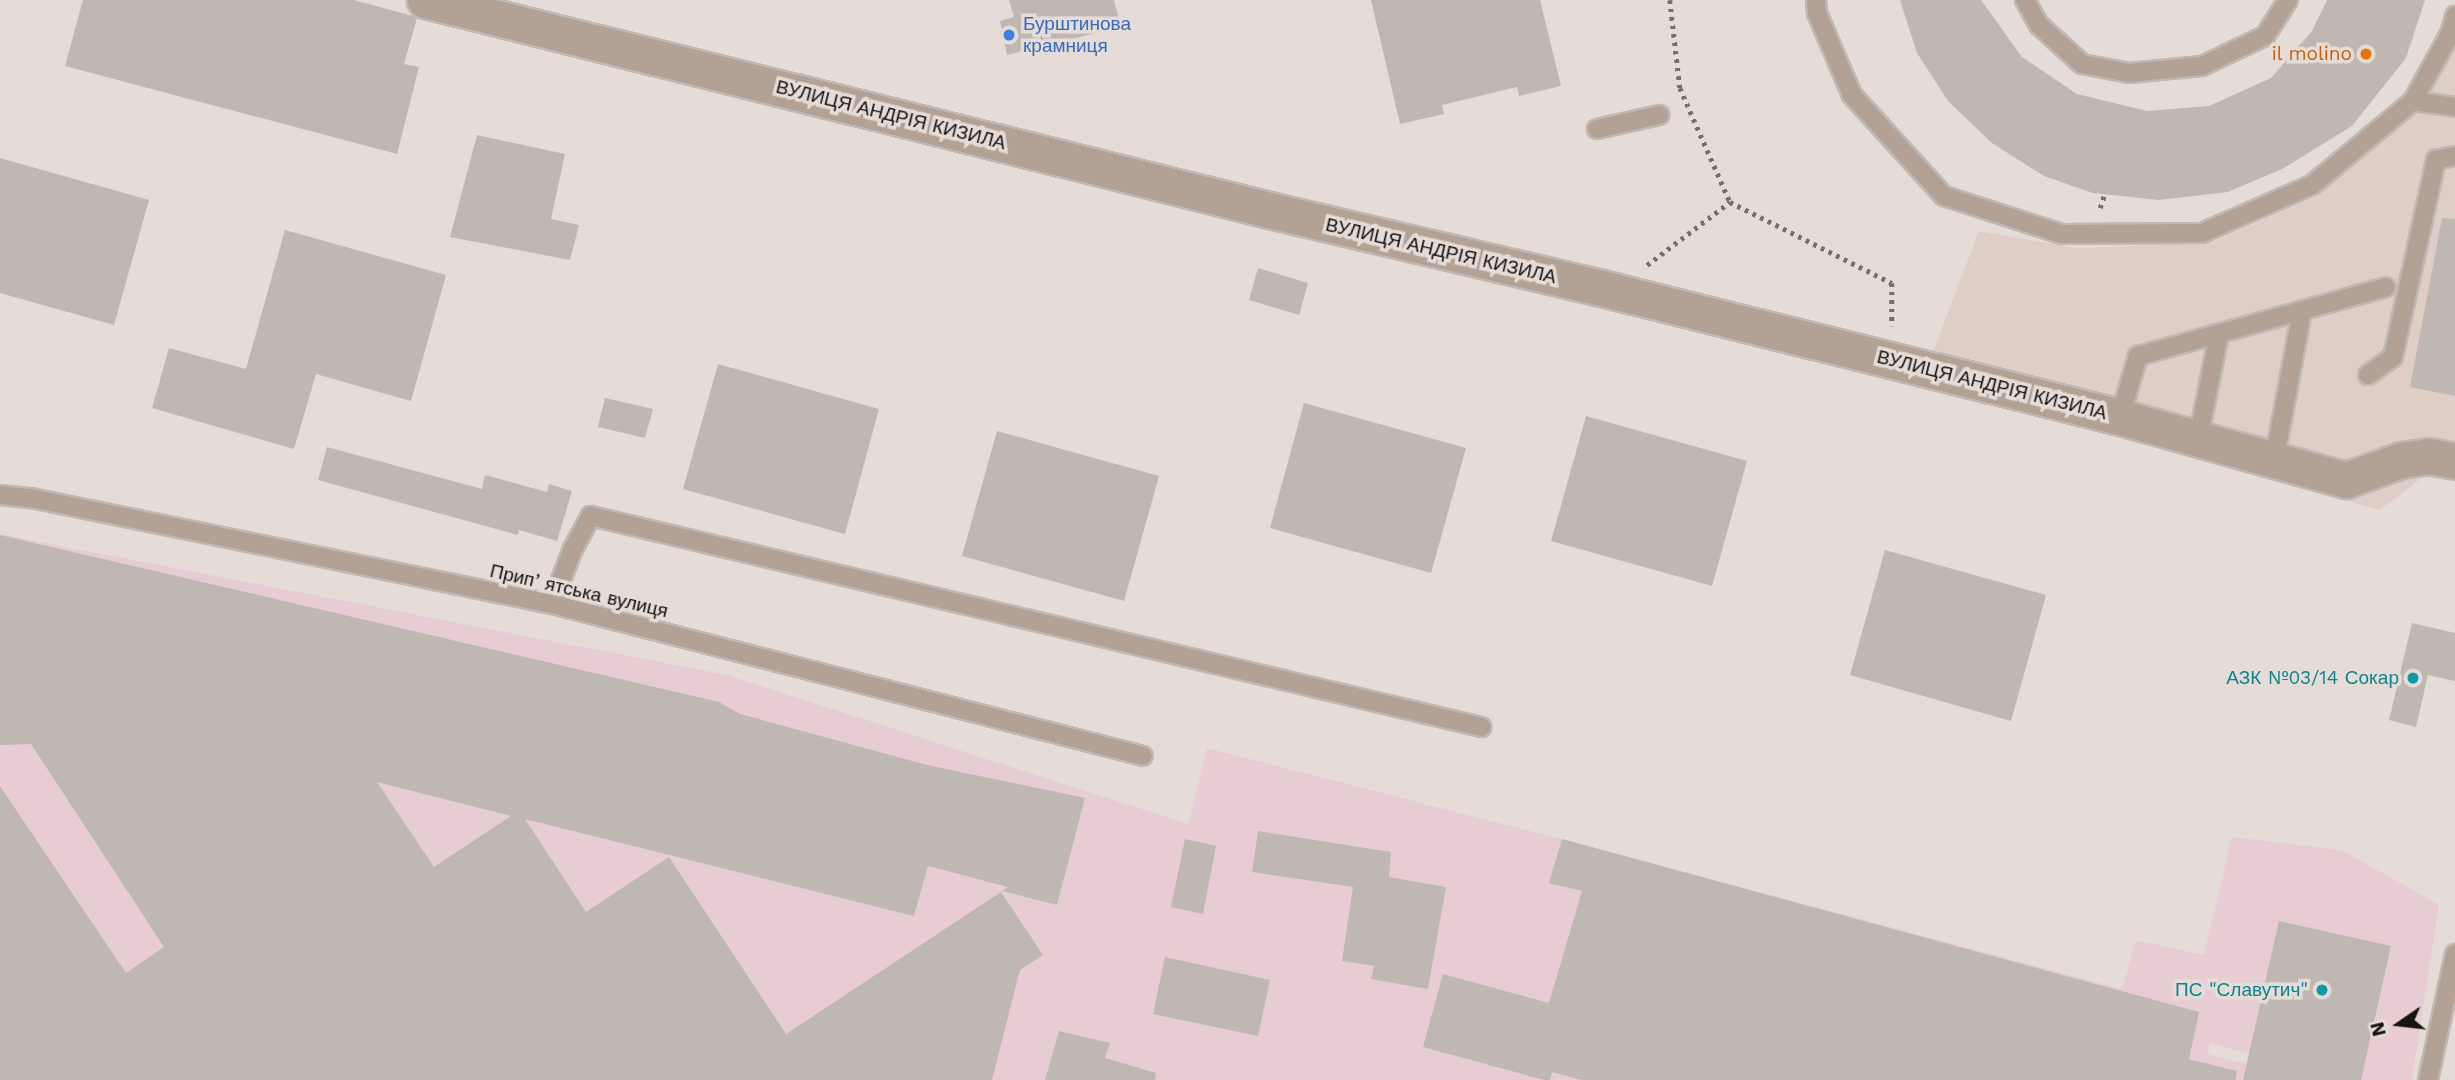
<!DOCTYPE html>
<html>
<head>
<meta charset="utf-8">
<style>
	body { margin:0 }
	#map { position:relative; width:2455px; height:1080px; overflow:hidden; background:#e5dcd8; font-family:"Work Sans",sans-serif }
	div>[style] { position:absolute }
	.built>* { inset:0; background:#decec5 }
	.industrial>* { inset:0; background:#e7cdd3 }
	.building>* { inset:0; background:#bfb7b2 }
	.path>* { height:4.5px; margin-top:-2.25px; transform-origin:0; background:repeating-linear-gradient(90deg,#76706d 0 3.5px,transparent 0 8.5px) }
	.roads { filter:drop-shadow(2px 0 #c0b8b4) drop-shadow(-2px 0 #c0b8b4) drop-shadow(0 2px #c0b8b4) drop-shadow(0 -2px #c0b8b4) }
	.lane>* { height:18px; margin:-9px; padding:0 9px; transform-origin:9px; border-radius:9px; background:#b3a195 }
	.street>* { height:35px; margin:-17.5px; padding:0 17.5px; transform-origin:17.5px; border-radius:17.5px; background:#b3a195 }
	.dots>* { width:19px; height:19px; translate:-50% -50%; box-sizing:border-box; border:4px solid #e5dcd8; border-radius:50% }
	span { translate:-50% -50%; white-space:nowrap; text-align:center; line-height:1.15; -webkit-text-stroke:7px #e5dcd8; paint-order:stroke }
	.shop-label { font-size:19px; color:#366cbe }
	.left { translate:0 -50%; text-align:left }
	.food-label { font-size:19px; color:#c56008 }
	.right { translate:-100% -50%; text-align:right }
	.street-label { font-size:19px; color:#161311 }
	.culture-label { font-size:19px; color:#0d838f }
	.north { position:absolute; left:2364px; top:989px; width:70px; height:70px; -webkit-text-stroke:5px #e5dcd8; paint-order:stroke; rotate:256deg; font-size:19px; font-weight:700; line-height:28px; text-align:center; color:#161311 }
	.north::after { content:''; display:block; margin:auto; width:24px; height:32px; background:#161311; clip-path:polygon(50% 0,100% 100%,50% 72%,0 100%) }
</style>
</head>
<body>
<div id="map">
	<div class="built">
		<i style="clip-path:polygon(2455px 45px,2455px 478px,2428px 473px,2380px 510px,1923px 378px,1979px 231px,2075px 248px,2211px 243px,2317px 196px,2416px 114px)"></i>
	</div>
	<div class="industrial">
		<i style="clip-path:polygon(0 534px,727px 675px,1188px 824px,1207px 748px,1562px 839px,2122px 989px,2136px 940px,2204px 955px,2232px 837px,2342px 850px,2439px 905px,2412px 1080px,2341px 1080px,2210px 1043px,2207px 1054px,2308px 1080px,0 1080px)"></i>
	</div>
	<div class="building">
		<i style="clip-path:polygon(83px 0,354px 0,413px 16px,417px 18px,404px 64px,419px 67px,397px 154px,65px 66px)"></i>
		<i style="clip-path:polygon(1009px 0,1114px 0,1121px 27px,1007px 55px,1000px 21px,1014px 17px)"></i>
		<i style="clip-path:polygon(1371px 0,1540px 0,1561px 86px,1519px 96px,1517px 87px,1442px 105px,1444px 114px,1400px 124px)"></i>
		<i style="clip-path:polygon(1900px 0,1981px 0,2022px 57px,2077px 94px,2147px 111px,2209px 106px,2271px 78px,2312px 31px,2327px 0,2425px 0,2406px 58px,2352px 126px,2284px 168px,2228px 192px,2159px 200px,2093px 193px,2044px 176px,1992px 143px,1948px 101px,1917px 53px)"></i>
		<i style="clip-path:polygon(477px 135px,565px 154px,551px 219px,579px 225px,570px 260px,450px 237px)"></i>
		<i style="clip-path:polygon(0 158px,149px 200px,114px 325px,0 293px)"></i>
		<i style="clip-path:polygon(2442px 218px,2455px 219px,2455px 396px,2410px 387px)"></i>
		<i style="clip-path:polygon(285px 230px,446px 275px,411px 401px,316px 374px,294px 449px,152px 408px,169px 348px,246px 369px)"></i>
		<i style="clip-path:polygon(1258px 268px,1308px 283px,1299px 315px,1249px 300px)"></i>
		<i style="clip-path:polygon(718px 364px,879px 409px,845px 534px,683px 489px)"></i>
		<i style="clip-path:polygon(605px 398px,653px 409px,645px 438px,598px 427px)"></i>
		<i style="clip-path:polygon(1304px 403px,1466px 448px,1431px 573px,1270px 528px)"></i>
		<i style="clip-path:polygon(1586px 416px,1747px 461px,1712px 586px,1551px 541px)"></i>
		<i style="clip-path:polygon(997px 431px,1159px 476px,1124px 601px,962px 556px)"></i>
		<i style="clip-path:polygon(327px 447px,482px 489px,485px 475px,547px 492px,549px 484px,572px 491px,557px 541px,519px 530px,518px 535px,318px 480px)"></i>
		<i style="clip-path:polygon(evenodd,0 535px,719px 702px,740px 714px,927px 765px,1085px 798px,1057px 905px,1002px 891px,1008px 887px,928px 866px,914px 916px,525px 819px,586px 912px,669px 857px,786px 1034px,1001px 892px,1043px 955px,1020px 970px,992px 1080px,0 1080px,0 786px,126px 973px,164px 947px,31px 744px,0 745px,0 535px,377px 782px,495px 812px,511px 816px,434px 867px,377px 782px)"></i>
		<i style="clip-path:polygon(1885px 550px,2046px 595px,2011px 721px,1850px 675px)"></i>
		<i style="clip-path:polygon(2412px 623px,2455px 633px,2455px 681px,2428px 675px,2416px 727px,2389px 720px)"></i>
		<i style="clip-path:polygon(1258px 831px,1391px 852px,1389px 877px,1446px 887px,1428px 989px,1371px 979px,1374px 966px,1342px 961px,1353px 887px,1252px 872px)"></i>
		<i style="clip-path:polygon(1185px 839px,1216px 846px,1203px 914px,1171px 907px)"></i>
		<i style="clip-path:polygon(1562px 839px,2199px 1012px,2189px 1059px,2237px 1071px,2236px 1080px,1581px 1080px,1552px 1072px,1550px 1080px,1544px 1080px,1423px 1047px,1443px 974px,1549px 1003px,1582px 891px,1549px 883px)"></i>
		<i style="clip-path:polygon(2279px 921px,2391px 946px,2361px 1080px,2243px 1080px)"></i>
		<i style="clip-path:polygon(1165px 957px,1270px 980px,1258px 1036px,1153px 1014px)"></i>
		<i style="clip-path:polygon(1059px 1031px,1110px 1043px,1105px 1058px,1156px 1073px,1155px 1080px,1045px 1080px)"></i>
	</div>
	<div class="path">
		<i style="left:1670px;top:0;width:89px;rotate:83.5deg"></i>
		<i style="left:1680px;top:88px;width:124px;rotate:66.3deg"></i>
		<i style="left:1730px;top:202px;width:181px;rotate:26.6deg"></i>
		<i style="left:1892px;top:283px;width:43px;rotate:90deg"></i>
		<i style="left:2100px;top:208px;width:13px;rotate:-72deg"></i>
		<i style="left:1647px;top:265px;width:104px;rotate:-37.2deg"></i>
	</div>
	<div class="roads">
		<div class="lane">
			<i style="left:1816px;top:0;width:13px;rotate:86deg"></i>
			<i style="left:1817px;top:13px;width:89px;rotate:66.9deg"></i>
			<i style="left:1852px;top:95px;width:137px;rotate:47.7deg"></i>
			<i style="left:1944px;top:196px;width:124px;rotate:17.9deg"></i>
			<i style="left:2062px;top:234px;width:140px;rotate:-0.4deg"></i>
			<i style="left:2202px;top:233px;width:120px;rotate:-23.6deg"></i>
			<i style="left:2312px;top:185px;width:131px;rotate:-39.7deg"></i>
			<i style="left:2413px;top:101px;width:77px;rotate:-61.1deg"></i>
			<i style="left:2450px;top:34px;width:19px;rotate:-74deg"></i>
			<i style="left:2025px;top:0;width:29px;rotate:61deg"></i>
			<i style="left:2039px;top:25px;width:58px;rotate:42.2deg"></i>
			<i style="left:2082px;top:64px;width:48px;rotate:10.8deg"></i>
			<i style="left:2129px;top:73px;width:73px;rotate:-5.5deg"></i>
			<i style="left:2202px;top:66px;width:70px;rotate:-25.5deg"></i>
			<i style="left:2265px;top:36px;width:43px;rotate:-57.4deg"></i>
			<i style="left:2413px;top:101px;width:42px;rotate:8.1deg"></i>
			<i style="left:1597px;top:129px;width:64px;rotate:-12.7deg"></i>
			<i style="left:2368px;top:375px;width:31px;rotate:-36deg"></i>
			<i style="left:2393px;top:357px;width:202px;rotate:-77.7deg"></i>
			<i style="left:2436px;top:160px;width:19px;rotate:-12deg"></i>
			<i style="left:2120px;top:417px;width:64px;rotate:-73.6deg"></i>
			<i style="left:2138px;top:356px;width:257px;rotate:-15.5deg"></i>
			<i style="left:2198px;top:440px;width:108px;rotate:-78.8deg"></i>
			<i style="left:2274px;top:462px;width:154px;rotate:-79.5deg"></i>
			<i style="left:0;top:495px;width:31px;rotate:6deg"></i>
			<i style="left:31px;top:498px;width:532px;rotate:11.5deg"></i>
			<i style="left:552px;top:604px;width:610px;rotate:14.42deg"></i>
			<i style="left:552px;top:604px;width:57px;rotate:-69.3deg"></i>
			<i style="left:572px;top:551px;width:40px;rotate:-62deg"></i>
			<i style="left:591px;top:516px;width:915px;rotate:13.34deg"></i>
			<i style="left:2428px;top:1080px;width:129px;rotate:-77.9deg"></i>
		</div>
		<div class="street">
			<i style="left:425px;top:0;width:870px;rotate:13.97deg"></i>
			<i style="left:1269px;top:210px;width:353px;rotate:13.2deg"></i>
			<i style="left:1613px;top:291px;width:522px;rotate:13.96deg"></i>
			<i style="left:2120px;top:417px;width:235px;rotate:15.6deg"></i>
			<i style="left:2346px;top:480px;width:59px;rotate:-20deg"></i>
			<i style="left:2401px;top:460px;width:27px;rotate:-8deg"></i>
			<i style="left:2428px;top:456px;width:27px;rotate:10deg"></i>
		</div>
	</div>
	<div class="dots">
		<i style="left:1009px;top:35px;background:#3f7fe0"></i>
		<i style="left:2366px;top:54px;background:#e8710a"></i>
		<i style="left:2413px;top:678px;background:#0f9aa8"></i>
		<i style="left:2322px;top:990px;background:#0f9aa8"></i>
	</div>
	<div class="shop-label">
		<span class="left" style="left:1023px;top:35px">Бурштинова<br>крамниця</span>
	</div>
	<div class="food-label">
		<span class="right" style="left:2352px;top:54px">il molino</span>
	</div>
	<div class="street-label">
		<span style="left:891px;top:115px;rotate:14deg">ВУЛИЦЯ АНДРІЯ КИЗИЛА</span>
		<span style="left:1441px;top:251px;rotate:13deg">ВУЛИЦЯ АНДРІЯ КИЗИЛА</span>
		<span style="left:1992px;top:385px;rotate:14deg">ВУЛИЦЯ АНДРІЯ КИЗИЛА</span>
		<span style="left:579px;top:591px;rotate:13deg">Припʼятська вулиця</span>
	</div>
	<div class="culture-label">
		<span class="right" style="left:2399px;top:678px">АЗК №03/14 Сокар</span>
		<span class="right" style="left:2308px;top:990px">ПС "Славутич"</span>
	</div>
	<div class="north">N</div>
</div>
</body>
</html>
